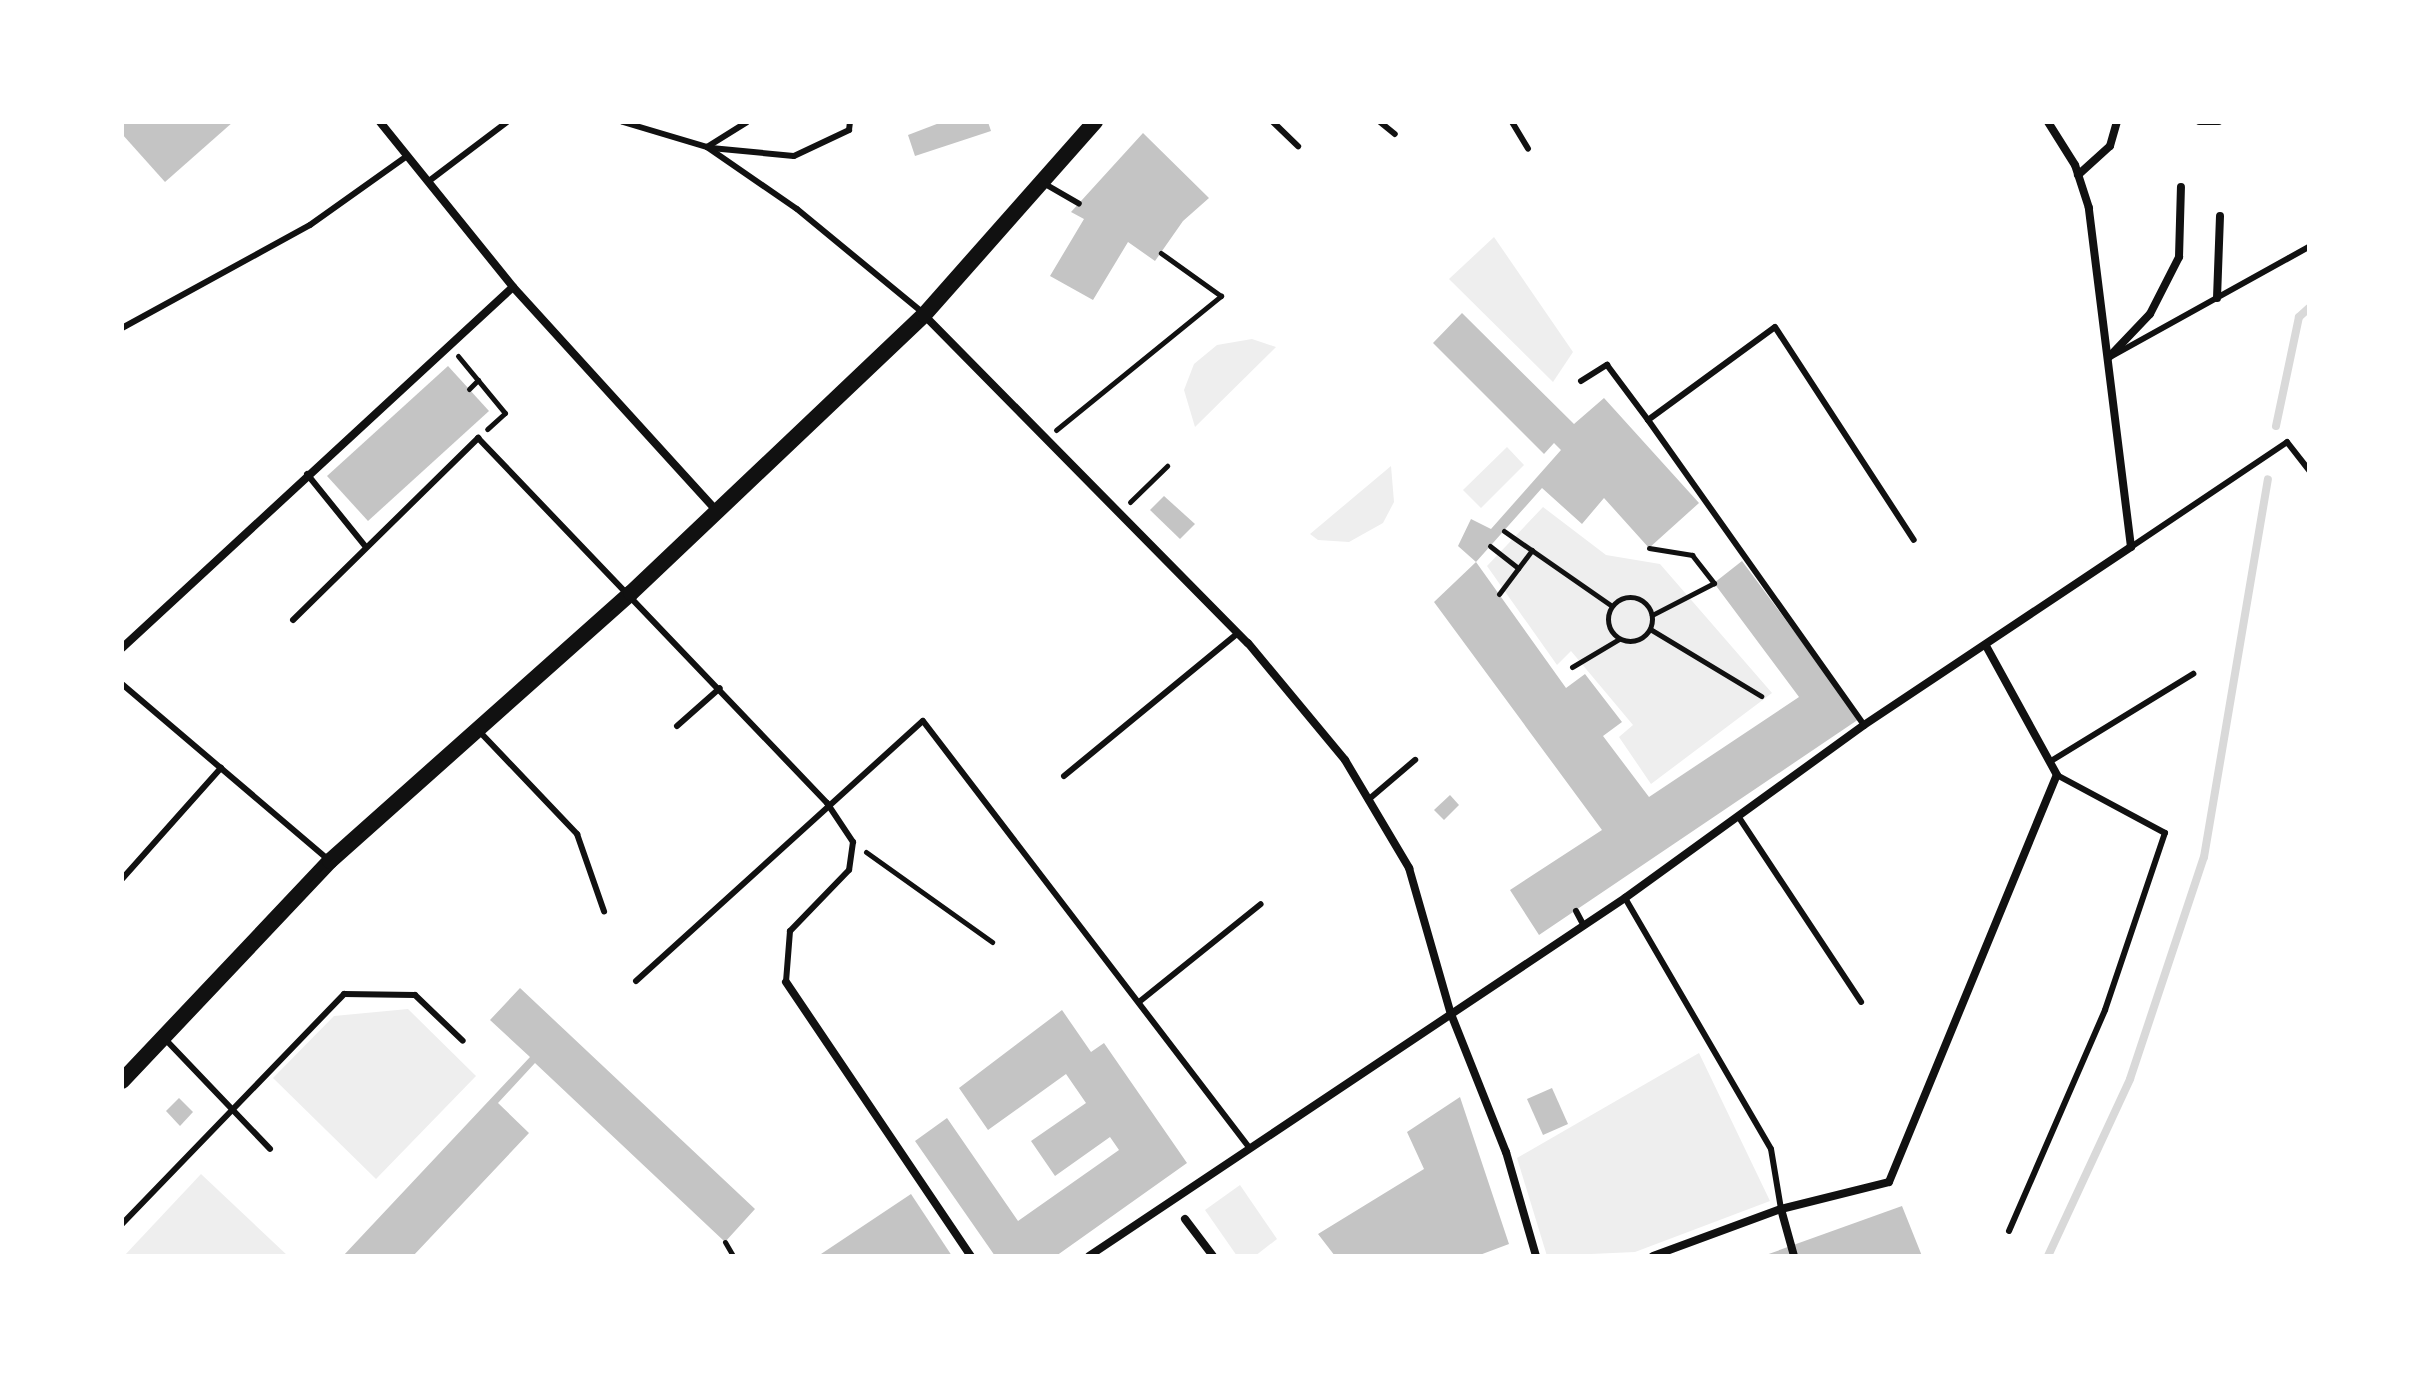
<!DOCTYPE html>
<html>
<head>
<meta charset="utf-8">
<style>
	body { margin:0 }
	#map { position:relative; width:2431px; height:1378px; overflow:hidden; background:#fff; font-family:"Fira Sans Condensed",sans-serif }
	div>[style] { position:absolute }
	.green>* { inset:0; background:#eee }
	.stream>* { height:8px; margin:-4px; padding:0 4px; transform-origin:4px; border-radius:4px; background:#d9d9d9 }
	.building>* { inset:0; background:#c4c4c4 }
	.path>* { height:5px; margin:-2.5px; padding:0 2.5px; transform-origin:2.5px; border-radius:2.5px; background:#111 }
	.path>.ring { margin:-2.5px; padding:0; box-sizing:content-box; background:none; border:5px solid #111; border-radius:50% }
	.service>* { height:6px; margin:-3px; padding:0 3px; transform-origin:3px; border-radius:3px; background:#111 }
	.minor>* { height:8px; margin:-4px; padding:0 4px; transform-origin:4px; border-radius:4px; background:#111 }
	.secondary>* { height:16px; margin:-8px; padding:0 8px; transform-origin:8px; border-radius:8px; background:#111 }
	span { translate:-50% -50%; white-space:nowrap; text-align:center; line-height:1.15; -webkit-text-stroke:6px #fff; paint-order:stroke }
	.frame { position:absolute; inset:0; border:124px solid #fff; pointer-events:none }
</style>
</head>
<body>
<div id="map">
	<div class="green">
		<i style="clip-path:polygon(1494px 237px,1573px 352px,1553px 382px,1449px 279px)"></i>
		<i style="clip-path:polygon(1252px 339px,1276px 347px,1195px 427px,1184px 390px,1194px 364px,1217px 345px)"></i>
		<i style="clip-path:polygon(1507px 447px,1524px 465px,1481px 508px,1463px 490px)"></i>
		<i style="clip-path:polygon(1391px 466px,1394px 502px,1383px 523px,1349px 542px,1318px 540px,1310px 534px)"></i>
		<i style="clip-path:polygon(1543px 507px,1606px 555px,1660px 564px,1772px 693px,1651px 784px,1619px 737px,1633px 725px,1571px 651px,1557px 665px,1487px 566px)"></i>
		<i style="clip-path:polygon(408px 1009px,476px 1076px,376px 1179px,273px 1078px,334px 1016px)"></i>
		<i style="clip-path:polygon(1699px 1053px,1770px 1201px,1635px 1252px,1547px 1256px,1517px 1158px)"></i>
		<i style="clip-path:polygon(201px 1174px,288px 1256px,124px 1256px)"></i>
		<i style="clip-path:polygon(1240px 1185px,1277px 1239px,1255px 1256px,1237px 1256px,1205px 1210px)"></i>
	</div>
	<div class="stream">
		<i style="left:2276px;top:426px;width:111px;rotate:-78.1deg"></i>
		<i style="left:2299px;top:317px;width:13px;rotate:-42deg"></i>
		<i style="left:2048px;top:1256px;width:195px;rotate:-65.1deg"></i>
		<i style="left:2130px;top:1079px;width:234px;rotate:-71.6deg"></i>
		<i style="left:2204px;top:857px;width:383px;rotate:-80.4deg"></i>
	</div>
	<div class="building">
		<i style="clip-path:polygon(122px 122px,233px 122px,165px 182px,122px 134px)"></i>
		<i style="clip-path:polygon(942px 122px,988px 122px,991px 131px,915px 156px,908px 135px)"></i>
		<i style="clip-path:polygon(1143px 133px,1209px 198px,1183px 221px,1155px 261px,1128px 242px,1093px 300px,1050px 276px,1084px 219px,1071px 212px)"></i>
		<i style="clip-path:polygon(1462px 313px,1574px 424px,1604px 398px,1699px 503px,1649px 548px,1604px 498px,1582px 524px,1542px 488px,1476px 562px,1458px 546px,1471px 519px,1491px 529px,1561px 450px,1554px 443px,1544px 454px,1433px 343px)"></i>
		<i style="clip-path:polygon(448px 366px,489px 411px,368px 521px,327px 476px)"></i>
		<i style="clip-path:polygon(1164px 496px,1195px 524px,1180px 539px,1150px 510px)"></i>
		<i style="clip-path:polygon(1742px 561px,1859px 719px,1539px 935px,1510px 890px,1602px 830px,1434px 602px,1476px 562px,1566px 688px,1585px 674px,1622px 722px,1603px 736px,1649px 797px,1799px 697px,1714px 583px)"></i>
		<i style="clip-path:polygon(1450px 795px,1459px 805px,1444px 820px,1434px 810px)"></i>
		<i style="clip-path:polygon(520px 988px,755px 1209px,725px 1242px,535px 1063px,498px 1103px,529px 1133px,413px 1256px,343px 1256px,530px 1057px,490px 1020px)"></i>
		<i style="clip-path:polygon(1062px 1010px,1091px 1052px,1104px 1043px,1187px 1163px,1056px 1256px,995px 1256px,915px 1141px,947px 1118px,1018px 1221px,1119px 1150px,1110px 1137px,1055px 1176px,1031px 1141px,1086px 1103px,1066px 1074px,988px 1130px,959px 1088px)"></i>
		<i style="clip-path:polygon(1552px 1088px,1568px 1124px,1543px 1135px,1527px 1099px)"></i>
		<i style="clip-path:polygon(1460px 1097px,1509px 1244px,1477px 1256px,1335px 1256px,1318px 1234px,1424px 1169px,1407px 1132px)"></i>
		<i style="clip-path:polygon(179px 1098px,193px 1112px,180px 1126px,166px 1111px)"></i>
		<i style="clip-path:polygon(911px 1194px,952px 1256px,818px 1256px)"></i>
		<i style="clip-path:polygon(1902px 1206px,1922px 1256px,1763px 1256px)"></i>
	</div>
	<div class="path">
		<i style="left:458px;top:356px;width:74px;rotate:50.5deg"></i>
		<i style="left:505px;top:413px;width:24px;rotate:138deg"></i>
		<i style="left:469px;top:389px;width:13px;rotate:-45deg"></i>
		<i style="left:1056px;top:430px;width:213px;rotate:-39.1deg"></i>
		<i style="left:1221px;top:296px;width:74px;rotate:-144.4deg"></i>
		<i style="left:1130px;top:502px;width:52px;rotate:-44.2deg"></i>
		<i style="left:1504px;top:531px;width:131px;rotate:34.8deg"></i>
		<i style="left:1490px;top:546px;width:36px;rotate:38deg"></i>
		<i style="left:1649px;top:548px;width:44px;rotate:9.2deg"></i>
		<i style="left:1692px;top:555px;width:36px;rotate:52deg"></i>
		<i style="left:1714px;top:583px;width:70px;rotate:152.7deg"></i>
		<i style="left:1499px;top:594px;width:55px;rotate:-53.1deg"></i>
		<i class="ring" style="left:1608px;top:597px;width:39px;height:39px"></i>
		<i style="left:1650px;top:629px;width:130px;rotate:31.1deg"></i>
		<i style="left:1572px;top:667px;width:55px;rotate:-30.8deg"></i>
		<i style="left:866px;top:852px;width:155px;rotate:35.5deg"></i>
		<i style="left:725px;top:1242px;width:16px;rotate:60deg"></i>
	</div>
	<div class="service">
		<i style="left:623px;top:122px;width:88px;rotate:16.6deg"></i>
		<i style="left:707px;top:147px;width:109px;rotate:34.6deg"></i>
		<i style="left:797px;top:209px;width:163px;rotate:39.5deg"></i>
		<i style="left:1273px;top:122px;width:35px;rotate:44deg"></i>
		<i style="left:1380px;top:122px;width:19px;rotate:39deg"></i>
		<i style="left:1512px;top:122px;width:31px;rotate:59deg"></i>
		<i style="left:2199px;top:122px;width:20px"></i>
		<i style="left:707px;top:147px;width:47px;rotate:-32deg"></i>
		<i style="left:711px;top:148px;width:83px;rotate:5.5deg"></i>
		<i style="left:794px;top:156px;width:61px;rotate:-25.3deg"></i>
		<i style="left:849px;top:130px;width:8px;rotate:-83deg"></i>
		<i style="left:429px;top:181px;width:98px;rotate:-37.1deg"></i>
		<i style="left:1045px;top:184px;width:39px;rotate:30deg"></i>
		<i style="left:122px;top:328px;width:214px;rotate:-28.7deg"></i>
		<i style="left:310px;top:225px;width:119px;rotate:-35.4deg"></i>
		<i style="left:2112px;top:356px;width:225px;rotate:-29deg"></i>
		<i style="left:1581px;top:381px;width:31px;rotate:-32deg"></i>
		<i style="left:1607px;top:365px;width:69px;rotate:53.3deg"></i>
		<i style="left:307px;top:474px;width:92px;rotate:51.1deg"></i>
		<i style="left:2131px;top:547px;width:188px;rotate:-33.9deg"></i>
		<i style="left:2287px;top:442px;width:36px;rotate:52deg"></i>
		<i style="left:293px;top:620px;width:260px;rotate:-44.5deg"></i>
		<i style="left:478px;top:438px;width:505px;rotate:46.28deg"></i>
		<i style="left:827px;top:803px;width:47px;rotate:56.3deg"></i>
		<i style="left:853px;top:842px;width:28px;rotate:98deg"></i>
		<i style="left:849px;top:870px;width:85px;rotate:134deg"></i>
		<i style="left:790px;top:931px;width:51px;rotate:94.5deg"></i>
		<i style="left:122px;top:684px;width:273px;rotate:40.4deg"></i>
		<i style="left:1864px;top:725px;width:374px;rotate:-125.3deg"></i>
		<i style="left:1648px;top:420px;width:157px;rotate:-36.2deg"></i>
		<i style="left:1775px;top:327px;width:254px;rotate:56.9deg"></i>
		<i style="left:677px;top:726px;width:57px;rotate:-41.5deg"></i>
		<i style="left:478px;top:730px;width:144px;rotate:46.4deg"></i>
		<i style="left:577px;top:834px;width:82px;rotate:70.7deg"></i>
		<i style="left:2051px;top:761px;width:167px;rotate:-31.5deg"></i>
		<i style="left:1064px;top:776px;width:225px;rotate:-39.4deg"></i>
		<i style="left:1368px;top:800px;width:62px;rotate:-40.4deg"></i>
		<i style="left:1738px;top:816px;width:223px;rotate:56.5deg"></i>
		<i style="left:122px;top:879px;width:149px;rotate:-48.3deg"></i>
		<i style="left:1625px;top:898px;width:290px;rotate:59.8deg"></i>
		<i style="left:1771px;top:1149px;width:61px;rotate:80.5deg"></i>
		<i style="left:1576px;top:911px;width:17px;rotate:62deg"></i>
		<i style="left:636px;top:981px;width:387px;rotate:-42.2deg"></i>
		<i style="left:923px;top:721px;width:535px;rotate:52.59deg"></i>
		<i style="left:1139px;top:1002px;width:156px;rotate:-38.8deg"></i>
		<i style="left:165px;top:1039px;width:152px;rotate:46.3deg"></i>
		<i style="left:122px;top:1224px;width:320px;rotate:-46deg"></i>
		<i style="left:344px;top:994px;width:71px;rotate:0.8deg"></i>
		<i style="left:415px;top:995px;width:66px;rotate:43.8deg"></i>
		<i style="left:2009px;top:1231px;width:241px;rotate:-66.5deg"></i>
		<i style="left:2105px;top:1010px;width:187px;rotate:-71.3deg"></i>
		<i style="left:2165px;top:833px;width:123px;rotate:-151.8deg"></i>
	</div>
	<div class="minor">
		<i style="left:380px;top:122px;width:212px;rotate:51.1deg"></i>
		<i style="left:513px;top:287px;width:303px;rotate:47.7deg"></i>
		<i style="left:2078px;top:175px;width:43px;rotate:-42.2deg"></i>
		<i style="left:2110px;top:146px;width:25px;rotate:-74deg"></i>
		<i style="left:2217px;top:298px;width:82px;rotate:-87.9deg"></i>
		<i style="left:924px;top:315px;width:461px;rotate:45.4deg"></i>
		<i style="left:1248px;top:643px;width:152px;rotate:50.3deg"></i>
		<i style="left:1345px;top:760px;width:126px;rotate:59.3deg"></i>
		<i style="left:1409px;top:868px;width:152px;rotate:74deg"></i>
		<i style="left:1451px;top:1014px;width:149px;rotate:68.3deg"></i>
		<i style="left:1506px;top:1152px;width:108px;rotate:73.9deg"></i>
		<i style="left:2109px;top:357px;width:59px;rotate:-46.4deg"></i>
		<i style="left:2150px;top:314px;width:64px;rotate:-63deg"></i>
		<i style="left:2179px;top:257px;width:70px;rotate:-88.4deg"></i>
		<i style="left:122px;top:648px;width:532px;rotate:-42.72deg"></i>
		<i style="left:786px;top:982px;width:331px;rotate:56deg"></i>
		<i style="left:1781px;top:1209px;width:49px;rotate:74.5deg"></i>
		<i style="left:1185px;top:1219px;width:46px;rotate:52.9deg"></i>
		<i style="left:1089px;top:1256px;width:645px;rotate:-33.74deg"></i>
		<i style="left:1625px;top:898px;width:295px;rotate:-35.9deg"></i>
		<i style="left:1864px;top:725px;width:321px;rotate:-33.7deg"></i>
		<i style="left:2131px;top:547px;width:342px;rotate:-97.1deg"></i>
		<i style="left:2089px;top:208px;width:45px;rotate:-108deg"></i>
		<i style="left:2075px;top:165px;width:51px;rotate:-122.1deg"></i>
		<i style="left:1653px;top:1256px;width:136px;rotate:-20.2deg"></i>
		<i style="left:1781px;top:1209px;width:111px;rotate:-14deg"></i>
		<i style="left:1889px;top:1182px;width:440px;rotate:-67.6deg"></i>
		<i style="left:2057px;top:775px;width:147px;rotate:-118.8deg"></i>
	</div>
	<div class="secondary">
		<i style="left:122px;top:1081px;width:303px;rotate:-46.6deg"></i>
		<i style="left:330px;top:861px;width:403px;rotate:-41.7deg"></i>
		<i style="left:631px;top:593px;width:404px;rotate:-43.5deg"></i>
		<i style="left:924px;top:315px;width:258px;rotate:-48.5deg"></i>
	</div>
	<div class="frame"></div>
</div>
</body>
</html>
